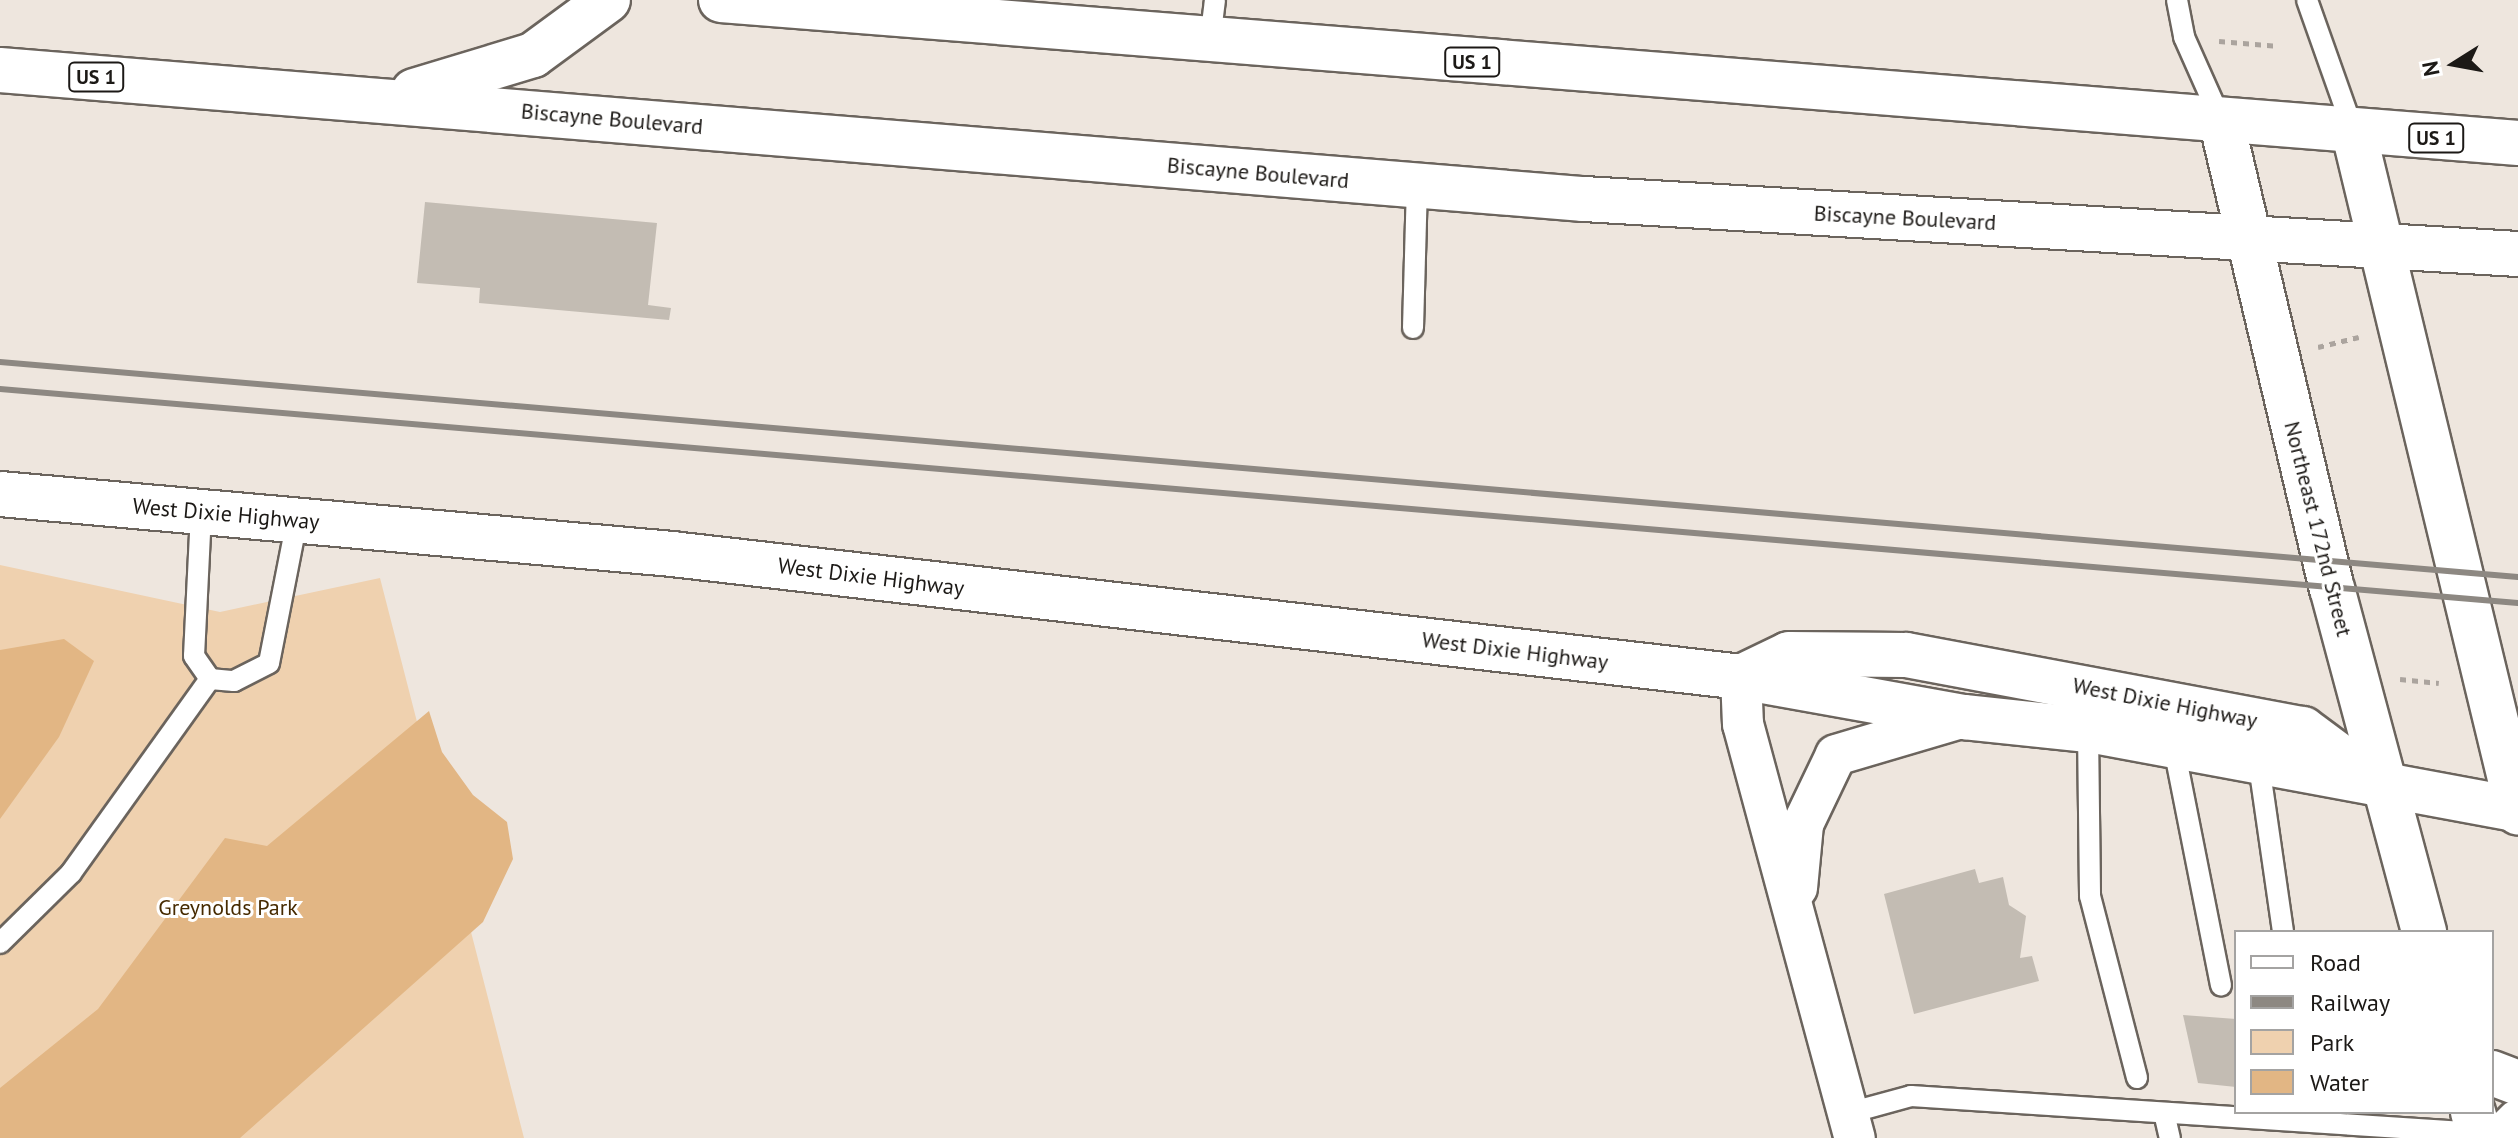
<!DOCTYPE html>
<html>
<head>
<meta charset="utf-8">
<style>
	body { margin:0 }
	#map { position:relative; width:2518px; height:1138px; overflow:hidden; background:#eee6de; font-family:"PT Sans",sans-serif }
	div>[style] { position:absolute }
	.green>* { inset:0; background:#efd1af }
	.water>* { inset:0; background:#e2b684 }
	.building>* { inset:0; background:#c3bcb3 }
	.path>* { height:5px; margin-top:-2.5px; transform-origin:0; background:repeating-linear-gradient(90deg,#aba49e 0 6px,transparent 0 12px) }
	.roads { filter:drop-shadow(2px 0 #6b645d) drop-shadow(-2px 0 #6b645d) drop-shadow(0 2px #6b645d) drop-shadow(0 -2px #6b645d) }
	.lane>* { height:20px; margin:-10px; padding:0 10px; transform-origin:10px; border-radius:10px; background:#fff }
	.street>* { height:40px; margin:-20px; padding:0 20px; transform-origin:20px; border-radius:20px; background:#fff }
	.secondary>* { height:44px; margin:-22px; padding:0 22px; transform-origin:22px; border-radius:22px; background:#fff }
	.primary>* { height:44px; margin:-22px; padding:0 22px; transform-origin:22px; border-radius:22px; background:#fff }
	.rail>* { height:6px; margin:-3px; padding:0 3px; transform-origin:3px; border-radius:3px; background:#8d8882 }
	span { translate:-50% -50%; white-space:nowrap; text-align:center; line-height:1.15; -webkit-text-stroke:6px #fff; paint-order:stroke }
	.shield-label span { padding:2px 6px; background:#fff; border:2px solid; border-radius:6px; -webkit-text-stroke-width:0 }
	.shield-label { font-size:20px; color:#1c1916; font-weight:700 }
	.street-label { font-size:22px; color:#1c1916 }
	.park-label { font-size:22px; color:#462a00 }
	.legend { position:absolute; left:2234px; top:930px; width:260px; height:184px; box-sizing:border-box; background:#fff; border:2px solid #a4a3a2; margin:0; padding:10px 14px; list-style:none; font-size:24px; color:#1c1916 }
	.legend li { display:flex; align-items:center; gap:16px; height:40px }
	.legend b { width:40px; border:2px solid #a4a3a2 }
	.north { position:absolute; left:2414px; top:24px; width:80px; height:80px; -webkit-text-stroke:6px #fff; paint-order:stroke; rotate:259deg; font-size:22px; font-weight:700; line-height:32px; text-align:center; color:#1c1916 }
	.north::after { content:''; display:block; margin:auto; width:28px; height:36px; background:#1c1916; clip-path:polygon(50% 0,100% 100%,50% 72%,0 100%) }
</style>
</head>
<body>
<div id="map">
	<div class="green">
		<i style="clip-path:polygon(0 565px,220px 612px,380px 578px,524px 1138px,0 1138px)"></i>
	</div>
	<div class="water">
		<i style="clip-path:polygon(64px 639px,94px 661px,59px 737px,0 819px,0 650px)"></i>
		<i style="clip-path:polygon(429px 711px,442px 752px,473px 795px,507px 822px,513px 859px,483px 922px,240px 1138px,0 1138px,0 1088px,98px 1009px,225px 838px,267px 846px)"></i>
	</div>
	<div class="building">
		<i style="clip-path:polygon(425px 202px,657px 223px,648px 305px,671px 308px,669px 320px,479px 303px,480px 288px,417px 283px)"></i>
		<i style="clip-path:polygon(1975px 869px,1979px 883px,2003px 877px,2009px 905px,2026px 916px,2020px 958px,2032px 956px,2039px 981px,1914px 1014px,1884px 894px)"></i>
		<i style="clip-path:polygon(2183px 1015px,2236px 1019px,2236px 1087px,2198px 1083px)"></i>
	</div>
	<div class="path">
		<i style="left:2219px;top:41px;width:60px;rotate:4.8deg"></i>
		<i style="left:2318px;top:347px;width:42px;rotate:-13.7deg"></i>
		<i style="left:2400px;top:679px;width:39px;rotate:6deg"></i>
	</div>
	<div class="roads">
		<div class="lane">
			<i style="left:2177px;top:0;width:38px;rotate:79deg"></i>
			<i style="left:2184px;top:37px;width:91px;rotate:66deg"></i>
			<i style="left:2307px;top:0;width:141px;rotate:70.5deg"></i>
			<i style="left:1210px;top:40px;width:40px;rotate:-82.9deg"></i>
			<i style="left:1413px;top:328px;width:142px;rotate:-88.4deg"></i>
			<i style="left:201px;top:513px;width:143px;rotate:92.8deg"></i>
			<i style="left:194px;top:656px;width:28px;rotate:55deg"></i>
			<i style="left:210px;top:679px;width:24px;rotate:5deg"></i>
			<i style="left:234px;top:681px;width:39px;rotate:-27deg"></i>
			<i style="left:269px;top:663px;width:146px;rotate:-78.9deg"></i>
			<i style="left:2088px;top:730px;width:166px;rotate:89.3deg"></i>
			<i style="left:2090px;top:896px;width:188px;rotate:75.5deg"></i>
			<i style="left:2174px;top:748px;width:242px;rotate:78.8deg"></i>
			<i style="left:2259px;top:765px;width:169px;rotate:81.8deg"></i>
			<i style="left:0;top:943px;width:100px;rotate:-44.6deg"></i>
			<i style="left:71px;top:873px;width:239px;rotate:-54.4deg"></i>
			<i style="left:1849px;top:1113px;width:64px;rotate:-15.3deg"></i>
			<i style="left:1911px;top:1096px;width:569px;rotate:3.73deg"></i>
			<i style="left:2165px;top:1117px;width:22px;rotate:77deg"></i>
		</div>
		<div class="street">
			<i style="left:1741px;top:677px;width:47px;rotate:87.6deg"></i>
			<i style="left:1743px;top:724px;width:429px;rotate:74.9deg"></i>
			<i style="left:1797px;top:888px;width:64px;rotate:-84.6deg"></i>
			<i style="left:1803px;top:824px;width:76px;rotate:-64.4deg"></i>
			<i style="left:1836px;top:755px;width:134px;rotate:-16.5deg"></i>
		</div>
		<div class="secondary">
			<i style="left:2222px;top:124px;width:477px;rotate:76.7deg"></i>
			<i style="left:2332px;top:588px;width:356px;rotate:75deg"></i>
			<i style="left:2354px;top:133px;width:699px;rotate:76.42deg"></i>
			<i style="left:0;top:494px;width:675px;rotate:5.1deg"></i>
			<i style="left:672px;top:554px;width:1076px;rotate:6.56deg"></i>
			<i style="left:1741px;top:677px;width:227px;rotate:10.2deg"></i>
			<i style="left:1964px;top:717px;width:125px;rotate:6deg"></i>
			<i style="left:2088px;top:730px;width:437px;rotate:10.5deg"></i>
			<i style="left:1741px;top:677px;width:53px;rotate:-25.6deg"></i>
			<i style="left:1789px;top:654px;width:117px;rotate:0.5deg"></i>
			<i style="left:1906px;top:655px;width:404px;rotate:10.6deg"></i>
			<i style="left:2303px;top:729px;width:92px;rotate:36.6deg"></i>
			<i style="left:2492px;top:1073px;width:28px;rotate:21deg"></i>
			<i style="left:2473px;top:1112px;width:27px;rotate:75deg"></i>
			<i style="left:2502px;top:1138px;width:23px;rotate:-45deg"></i>
		</div>
		<div class="primary">
			<i style="left:721px;top:0;width:1803px;rotate:4.55deg"></i>
			<i style="left:0;top:70px;width:1589px;rotate:4.66deg"></i>
			<i style="left:1584px;top:199px;width:936px;rotate:3.37deg"></i>
			<i style="left:414px;top:91px;width:124px;rotate:-16.8deg"></i>
			<i style="left:533px;top:55px;width:93px;rotate:-36.3deg"></i>
		</div>
	</div>
	<div class="rail">
		<i style="left:0;top:362px;width:2527px;rotate:4.88deg"></i>
		<i style="left:0;top:389px;width:2527px;rotate:4.86deg"></i>
	</div>
	<div class="shield-label">
		<span style="left:1472px;top:62px">US 1</span>
		<span style="left:96px;top:77px">US 1</span>
		<span style="left:2436px;top:138px">US 1</span>
	</div>
	<div class="street-label">
		<span style="left:612px;top:119px;rotate:5deg">Biscayne Boulevard</span>
		<span style="left:1258px;top:173px;rotate:5deg">Biscayne Boulevard</span>
		<span style="left:1905px;top:218px;rotate:3deg">Biscayne Boulevard</span>
		<span style="left:226px;top:514px;rotate:5deg">West Dixie Highway</span>
		<span style="left:2318px;top:529px;rotate:76deg">Northeast 172nd Street</span>
		<span style="left:871px;top:577px;rotate:7deg">West Dixie Highway</span>
		<span style="left:1515px;top:651px;rotate:7deg">West Dixie Highway</span>
		<span style="left:2165px;top:703px;rotate:11deg">West Dixie Highway</span>
	</div>
	<div class="park-label">
		<span style="left:228px;top:908px">Greynolds Park</span>
	</div>
	<ul class="legend">
	<li><b style="height:10px;background:#fff"></b>Road</li>
	<li><b style="height:10px;background:#8d8882"></b>Railway</li>
	<li><b style="height:22px;background:#efd1af"></b>Park</li>
	<li><b style="height:22px;background:#e2b684"></b>Water</li>
	</ul>
	<div class="north">N</div>
</div>
</body>
</html>
